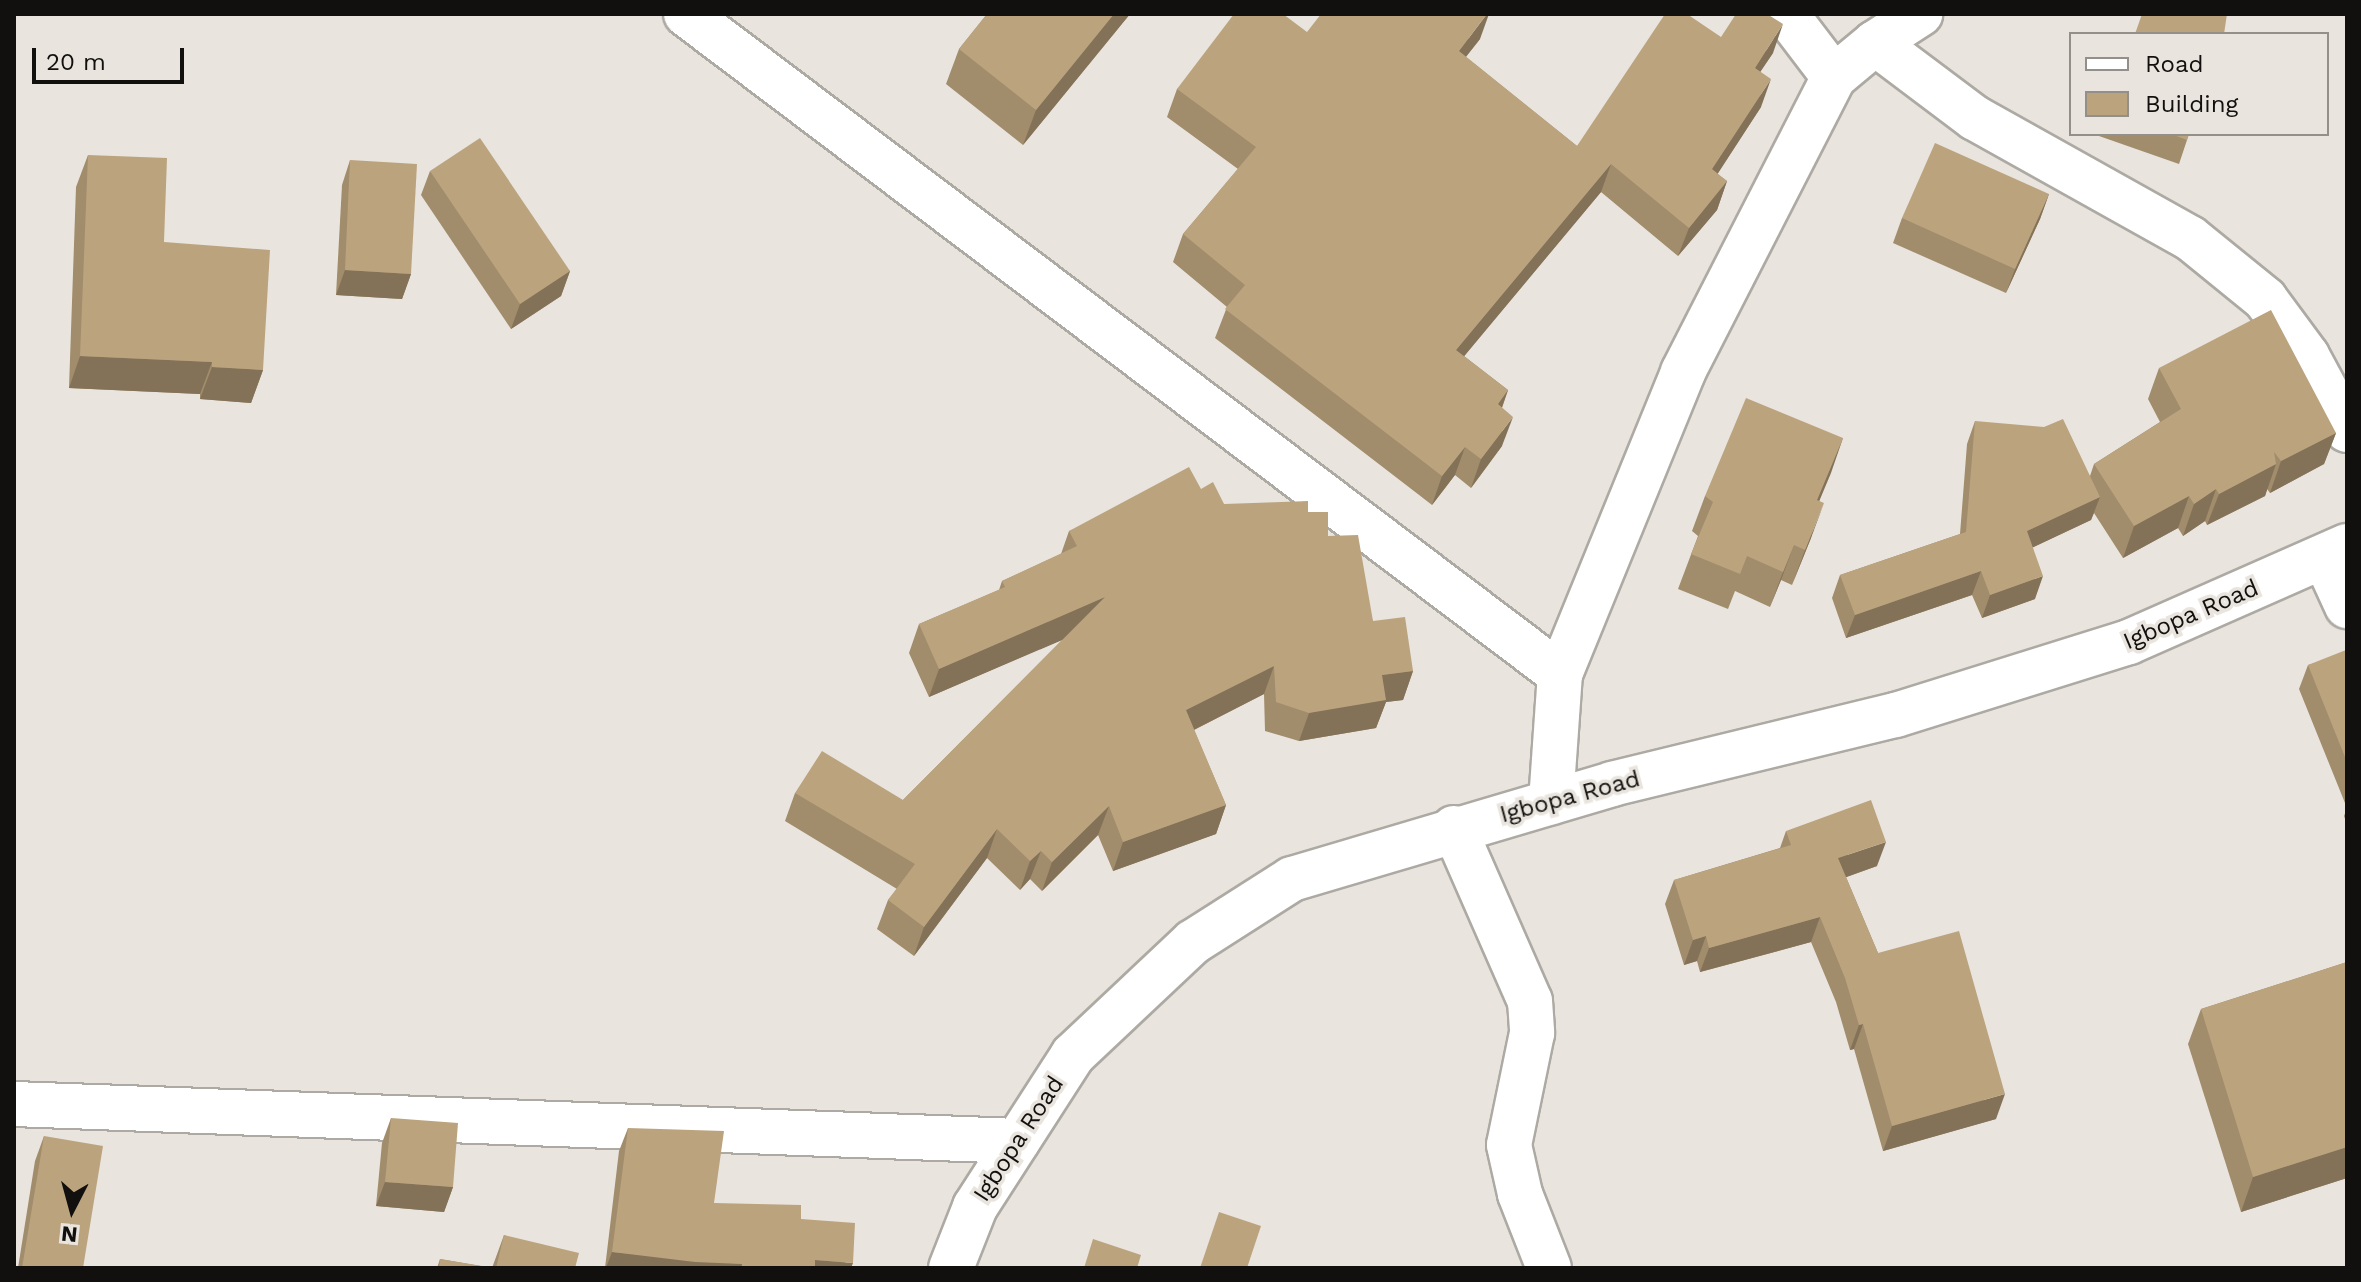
<!DOCTYPE html>
<html>
<head>
<meta charset="utf-8">
<style>
	body { margin:0 }
	#map { position:relative; width:2361px; height:1282px; overflow:hidden; background:#e9e5de; font-family:"Work Sans",sans-serif }
	div>[style] { position:absolute }
	.roads { filter:drop-shadow(2px 0 #ada9a3) drop-shadow(-2px 0 #ada9a3) drop-shadow(0 2px #ada9a3) drop-shadow(0 -2px #ada9a3) }
	.minor>* { height:44px; margin:-22px; padding:0 22px; transform-origin:22px; border-radius:22px; background:#fff }
	.wall>* { inset:0; background:#a18c6c }
	.shaded-wall>* { inset:0; background:#837258 }
	.building>* { inset:0; background:#bba37e }
	span { translate:-50% -50%; white-space:nowrap; text-align:center; line-height:1.15; -webkit-text-stroke:7px #e9e5de; paint-order:stroke }
	.street-label { font-size:24px; color:#11100e }
	.frame { position:absolute; inset:0; border:16px solid #11100e; pointer-events:none }
	.legend { position:absolute; left:2069px; top:32px; width:260px; height:104px; box-sizing:border-box; background:#e9e5de; border:2px solid #93908b; margin:0; padding:10px 14px; list-style:none; font-size:24px; color:#11100e }
	.legend li { display:flex; align-items:center; gap:16px; height:40px }
	.legend b { width:40px; border:2px solid #93908b }
	.north { position:absolute; left:32px; top:1170px; width:80px; height:80px; -webkit-text-stroke:6px #e9e5de; paint-order:stroke; rotate:186deg; font-size:22px; font-weight:700; line-height:32px; text-align:center; color:#11100e }
	.north::after { content:''; display:block; margin:auto; width:28px; height:36px; background:#11100e; clip-path:polygon(50% 0,100% 100%,50% 72%,0 100%) }
	.scale { position:absolute; left:32px; top:48px; width:152px; height:36px; box-sizing:border-box; border:4px solid #11100e; border-top:0; padding-left:10px; font-size:24px; line-height:28px; white-space:nowrap; color:#11100e; -webkit-text-stroke:6px #e9e5de; paint-order:stroke }
</style>
</head>
<body>
<div id="map">
	<div class="roads">
		<div class="minor">
			<i style="left:686px;top:14px;width:1095px;rotate:37.06deg"></i>
			<i style="left:1786px;top:14px;width:79px;rotate:52.7deg"></i>
			<i style="left:1834px;top:77px;width:53px;rotate:-39.7deg"></i>
			<i style="left:1875px;top:43px;width:125px;rotate:36.9deg"></i>
			<i style="left:1975px;top:118px;width:246px;rotate:29.2deg"></i>
			<i style="left:2190px;top:238px;width:97px;rotate:39.1deg"></i>
			<i style="left:2265px;top:299px;width:71px;rotate:53.6deg"></i>
			<i style="left:2307px;top:356px;width:84px;rotate:61.6deg"></i>
			<i style="left:1875px;top:43px;width:54px;rotate:-32.8deg"></i>
			<i style="left:2325px;top:558px;width:53px;rotate:65.4deg"></i>
			<i style="left:1551px;top:802px;width:128px;rotate:-86deg"></i>
			<i style="left:1560px;top:674px;width:326px;rotate:-67.8deg"></i>
			<i style="left:1683px;top:372px;width:331px;rotate:-62.9deg"></i>
			<i style="left:1454px;top:828px;width:189px;rotate:66.3deg"></i>
			<i style="left:1530px;top:1001px;width:32px;rotate:86deg"></i>
			<i style="left:1532px;top:1033px;width:114px;rotate:101.6deg"></i>
			<i style="left:1509px;top:1145px;width:50px;rotate:77.3deg"></i>
			<i style="left:1520px;top:1194px;width:79px;rotate:68.6deg"></i>
			<i style="left:14px;top:1104px;width:1004px;rotate:2.11deg"></i>
			<i style="left:951px;top:1268px;width:66px;rotate:-68.5deg"></i>
			<i style="left:975px;top:1207px;width:181px;rotate:-57.2deg"></i>
			<i style="left:1073px;top:1055px;width:165px;rotate:-43.3deg"></i>
			<i style="left:1193px;top:942px;width:117px;rotate:-32.5deg"></i>
			<i style="left:1292px;top:879px;width:334px;rotate:-16.5deg"></i>
			<i style="left:1612px;top:784px;width:292px;rotate:-13.7deg"></i>
			<i style="left:1896px;top:715px;width:244px;rotate:-17.4deg"></i>
			<i style="left:2129px;top:642px;width:238px;rotate:-23.8deg"></i>
		</div>
	</div>
	<div class="wall">
		<i style="clip-path:polygon(987px 14px,1130px 14px,1023px 145px,946px 84px,959px 49px)"></i>
		<i style="clip-path:polygon(1307px 32px,1480px 39px,1466px 57px,1577px 146px,1721px 37px,1773px 53px,1760px 72px,1761px 107px,1717px 174px,1727px 181px,1717px 210px,1678px 256px,1601px 192px,1464px 356px,1508px 390px,1502px 408px,1502px 446px,1471px 488px,1455px 475px,1432px 505px,1215px 338px,1227px 307px,1173px 262px,1183px 234px,1238px 169px,1167px 117px,1177px 89px)"></i>
		<i style="clip-path:polygon(2100px 134px,2189px 134px,2179px 164px,2099px 136px)"></i>
		<i style="clip-path:polygon(88px 155px,164px 242px,263px 370px,251px 403px,200px 399px,200px 394px,69px 388px,76px 187px)"></i>
		<i style="clip-path:polygon(350px 160px,411px 274px,402px 299px,336px 295px,342px 185px)"></i>
		<i style="clip-path:polygon(430px 171px,570px 271px,561px 296px,511px 329px,421px 195px)"></i>
		<i style="clip-path:polygon(2049px 194px,2040px 219px,2006px 293px,1893px 243px,1902px 218px)"></i>
		<i style="clip-path:polygon(2159px 368px,2336px 433px,2324px 464px,2270px 493px,2267px 489px,2265px 496px,2207px 525px,2205px 521px,2183px 536px,2178px 528px,2123px 558px,2094px 513px,2091px 520px,2033px 547px,2035px 599px,1982px 618px,1972px 595px,1846px 638px,1832px 598px,1840px 575px,1960px 534px,1967px 444px,1975px 421px,2090px 476px,2094px 464px,2160px 422px,2148px 399px)"></i>
		<i style="clip-path:polygon(1843px 438px,1819px 501px,1811px 538px,1792px 585px,1781px 580px,1770px 607px,1735px 591px,1728px 609px,1678px 589px,1698px 536px,1692px 531px,1705px 496px)"></i>
		<i style="clip-path:polygon(1201px 489px,1224px 504px,1308px 512px,1328px 536px,1373px 621px,1413px 671px,1403px 700px,1386px 702px,1376px 728px,1299px 741px,1265px 731px,1264px 694px,1194px 730px,1226px 805px,1216px 834px,1113px 871px,1098px 835px,1042px 891px,1030px 879px,1020px 890px,987px 858px,914px 956px,877px 929px,888px 900px,897px 889px,785px 821px,795px 793px,903px 800px,1063px 639px,929px 697px,909px 653px,919px 624px,999px 590px,1002px 581px,1061px 554px,1069px 531px)"></i>
		<i style="clip-path:polygon(2347px 654px,2347px 825px,2344px 816px,2347px 808px,2299px 689px,2308px 665px)"></i>
		<i style="clip-path:polygon(1786px 831px,1877px 866px,1846px 877px,1878px 953px,1996px 1119px,1883px 1151px,1854px 1049px,1850px 1050px,1836px 1002px,1811px 942px,1700px 972px,1697px 961px,1684px 965px,1665px 904px,1674px 880px,1780px 848px)"></i>
		<i style="clip-path:polygon(2347px 962px,2347px 1178px,2241px 1212px,2188px 1044px,2201px 1009px)"></i>
		<i style="clip-path:polygon(391px 1118px,453px 1187px,444px 1212px,376px 1206px,382px 1143px)"></i>
		<i style="clip-path:polygon(628px 1128px,714px 1203px,801px 1219px,851px 1268px,605px 1268px,619px 1151px)"></i>
		<i style="clip-path:polygon(44px 1136px,83px 1268px,18px 1268px,35px 1161px)"></i>
		<i style="clip-path:polygon(504px 1235px,575px 1268px,437px 1268px,440px 1259px,492px 1268px)"></i>
	</div>
	<div class="shaded-wall">
		<i style="clip-path:polygon(1114px 14px,1130px 14px,1023px 145px,1036px 110px)"></i>
		<i style="clip-path:polygon(1487px 14px,1489px 14px,1480px 39px,1448px 79px,1459px 51px)"></i>
		<i style="clip-path:polygon(1783px 24px,1773px 53px,1744px 96px,1755px 68px)"></i>
		<i style="clip-path:polygon(1771px 79px,1761px 107px,1702px 198px,1712px 169px)"></i>
		<i style="clip-path:polygon(1611px 164px,1601px 192px,1446px 378px,1456px 350px)"></i>
		<i style="clip-path:polygon(1727px 181px,1717px 210px,1678px 256px,1689px 228px)"></i>
		<i style="clip-path:polygon(2049px 194px,2040px 219px,2006px 293px,2015px 269px)"></i>
		<i style="clip-path:polygon(345px 270px,411px 274px,402px 299px,336px 295px)"></i>
		<i style="clip-path:polygon(570px 271px,561px 296px,511px 329px,520px 304px)"></i>
		<i style="clip-path:polygon(80px 356px,212px 362px,200px 394px,69px 388px)"></i>
		<i style="clip-path:polygon(212px 367px,263px 370px,251px 403px,200px 399px)"></i>
		<i style="clip-path:polygon(1508px 390px,1498px 418px,1498px 404px)"></i>
		<i style="clip-path:polygon(1513px 417px,1502px 446px,1471px 488px,1481px 459px)"></i>
		<i style="clip-path:polygon(2336px 433px,2324px 464px,2270px 493px,2281px 461px)"></i>
		<i style="clip-path:polygon(1843px 438px,1831px 473px,1805px 535px,1817px 500px)"></i>
		<i style="clip-path:polygon(1465px 447px,1455px 475px,1432px 505px,1442px 476px)"></i>
		<i style="clip-path:polygon(2276px 464px,2265px 496px,2207px 525px,2219px 494px)"></i>
		<i style="clip-path:polygon(2216px 489px,2205px 521px,2183px 536px,2194px 504px)"></i>
		<i style="clip-path:polygon(2189px 496px,2178px 528px,2123px 558px,2134px 526px)"></i>
		<i style="clip-path:polygon(2100px 497px,2091px 520px,2019px 554px,2027px 531px)"></i>
		<i style="clip-path:polygon(1824px 503px,1811px 538px,1792px 585px,1805px 550px)"></i>
		<i style="clip-path:polygon(1794px 545px,1781px 580px,1770px 607px,1783px 572px)"></i>
		<i style="clip-path:polygon(1981px 571px,1972px 595px,1846px 638px,1855px 615px)"></i>
		<i style="clip-path:polygon(2043px 576px,2035px 599px,1982px 618px,1990px 595px)"></i>
		<i style="clip-path:polygon(1105px 597px,1095px 626px,929px 697px,939px 669px)"></i>
		<i style="clip-path:polygon(1274px 666px,1264px 694px,1176px 739px,1186px 710px)"></i>
		<i style="clip-path:polygon(1413px 671px,1403px 700px,1386px 702px,1376px 728px,1299px 741px,1309px 713px,1382px 675px)"></i>
		<i style="clip-path:polygon(1226px 805px,1216px 834px,1113px 871px,1123px 842px)"></i>
		<i style="clip-path:polygon(1109px 806px,1098px 835px,1042px 891px,1052px 862px)"></i>
		<i style="clip-path:polygon(997px 829px,987px 858px,914px 956px,924px 927px)"></i>
		<i style="clip-path:polygon(1886px 842px,1877px 866px,1830px 883px,1838px 858px)"></i>
		<i style="clip-path:polygon(1041px 851px,1030px 879px,1020px 890px,1030px 861px)"></i>
		<i style="clip-path:polygon(1820px 917px,1811px 942px,1700px 972px,1709px 948px)"></i>
		<i style="clip-path:polygon(1706px 936px,1697px 961px,1684px 965px,1693px 940px)"></i>
		<i style="clip-path:polygon(1863px 1024px,1854px 1049px,1850px 1050px,1859px 1025px)"></i>
		<i style="clip-path:polygon(2005px 1094px,1996px 1119px,1883px 1151px,1892px 1126px)"></i>
		<i style="clip-path:polygon(2347px 1147px,2347px 1178px,2241px 1212px,2253px 1177px)"></i>
		<i style="clip-path:polygon(385px 1182px,453px 1187px,444px 1212px,376px 1206px)"></i>
		<i style="clip-path:polygon(612px 1252px,742px 1264px,741px 1268px,606px 1268px)"></i>
		<i style="clip-path:polygon(815px 1260px,853px 1263px,851px 1268px,812px 1268px)"></i>
	</div>
	<div class="building">
		<i style="clip-path:polygon(987px 14px,1114px 14px,1036px 110px,959px 49px)"></i>
		<i style="clip-path:polygon(1234px 14px,1283px 14px,1307px 32px,1321px 14px,1487px 14px,1459px 51px,1577px 146px,1665px 14px,1687px 14px,1721px 37px,1736px 14px,1767px 14px,1783px 24px,1755px 68px,1771px 79px,1712px 169px,1727px 181px,1689px 228px,1611px 164px,1456px 350px,1508px 390px,1498px 404px,1513px 417px,1481px 459px,1465px 447px,1442px 476px,1225px 309px,1245px 285px,1183px 234px,1256px 147px,1177px 89px)"></i>
		<i style="clip-path:polygon(2142px 14px,2227px 14px,2224px 34px,2135px 34px)"></i>
		<i style="clip-path:polygon(2171px 134px,2189px 134px,2187px 140px)"></i>
		<i style="clip-path:polygon(480px 138px,570px 271px,520px 304px,430px 171px)"></i>
		<i style="clip-path:polygon(1935px 143px,2049px 194px,2015px 269px,1902px 218px)"></i>
		<i style="clip-path:polygon(88px 155px,167px 158px,164px 242px,270px 250px,263px 370px,212px 367px,212px 362px,80px 356px)"></i>
		<i style="clip-path:polygon(350px 160px,417px 164px,411px 274px,345px 270px)"></i>
		<i style="clip-path:polygon(2271px 310px,2336px 433px,2281px 461px,2274px 452px,2276px 464px,2219px 494px,2216px 489px,2194px 504px,2189px 496px,2134px 526px,2094px 464px,2181px 409px,2159px 368px)"></i>
		<i style="clip-path:polygon(1746px 398px,1843px 438px,1817px 500px,1824px 503px,1805px 550px,1794px 545px,1783px 572px,1747px 556px,1740px 574px,1691px 554px,1713px 502px,1705px 496px)"></i>
		<i style="clip-path:polygon(2063px 419px,2100px 497px,2027px 531px,2043px 576px,1990px 595px,1981px 571px,1855px 615px,1840px 575px,1966px 532px,1975px 421px,2044px 427px)"></i>
		<i style="clip-path:polygon(1189px 467px,1201px 489px,1213px 482px,1224px 504px,1308px 501px,1308px 512px,1328px 512px,1328px 536px,1358px 535px,1373px 621px,1405px 617px,1413px 671px,1382px 675px,1386px 700px,1309px 713px,1276px 702px,1274px 666px,1186px 710px,1226px 805px,1123px 842px,1109px 806px,1052px 862px,1041px 851px,1030px 861px,997px 829px,924px 927px,888px 900px,915px 864px,795px 793px,822px 751px,903px 800px,1105px 597px,939px 669px,919px 624px,1005px 587px,1002px 581px,1077px 546px,1069px 531px)"></i>
		<i style="clip-path:polygon(2346px 650px,2347px 654px,2347px 762px,2308px 665px)"></i>
		<i style="clip-path:polygon(1871px 800px,1886px 842px,1838px 858px,1878px 953px,1959px 931px,2005px 1094px,1892px 1126px,1863px 1024px,1859px 1025px,1845px 978px,1820px 917px,1709px 948px,1706px 936px,1693px 940px,1674px 880px,1791px 845px,1786px 831px)"></i>
		<i style="clip-path:polygon(2347px 962px,2347px 1147px,2253px 1177px,2201px 1009px)"></i>
		<i style="clip-path:polygon(391px 1118px,458px 1123px,453px 1187px,385px 1182px)"></i>
		<i style="clip-path:polygon(628px 1128px,724px 1131px,714px 1203px,801px 1205px,801px 1219px,855px 1223px,853px 1263px,815px 1260px,815px 1268px,742px 1268px,742px 1264px,695px 1262px,612px 1252px)"></i>
		<i style="clip-path:polygon(44px 1136px,103px 1146px,83px 1268px,22px 1268px)"></i>
		<i style="clip-path:polygon(1219px 1212px,1261px 1226px,1247px 1268px,1200px 1268px)"></i>
		<i style="clip-path:polygon(504px 1235px,579px 1253px,575px 1268px,496px 1268px)"></i>
		<i style="clip-path:polygon(1093px 1239px,1141px 1255px,1137px 1268px,1084px 1268px)"></i>
		<i style="clip-path:polygon(440px 1259px,494px 1268px,439px 1268px)"></i>
	</div>
	<div class="street-label">
		<span style="left:2191px;top:615px;rotate:-23deg">Igbopa Road</span>
		<span style="left:1570px;top:797px;rotate:-15deg">Igbopa Road</span>
		<span style="left:1019px;top:1139px;rotate:-57deg">Igbopa Road</span>
	</div>
	<div class="frame"></div>
	<ul class="legend">
	<li><b style="height:10px;background:#fff"></b>Road</li>
	<li><b style="height:22px;background:#bba37e"></b>Building</li>
	</ul>
	<div class="north">N</div>
	<div class="scale">20 m</div>
</div>
</body>
</html>
